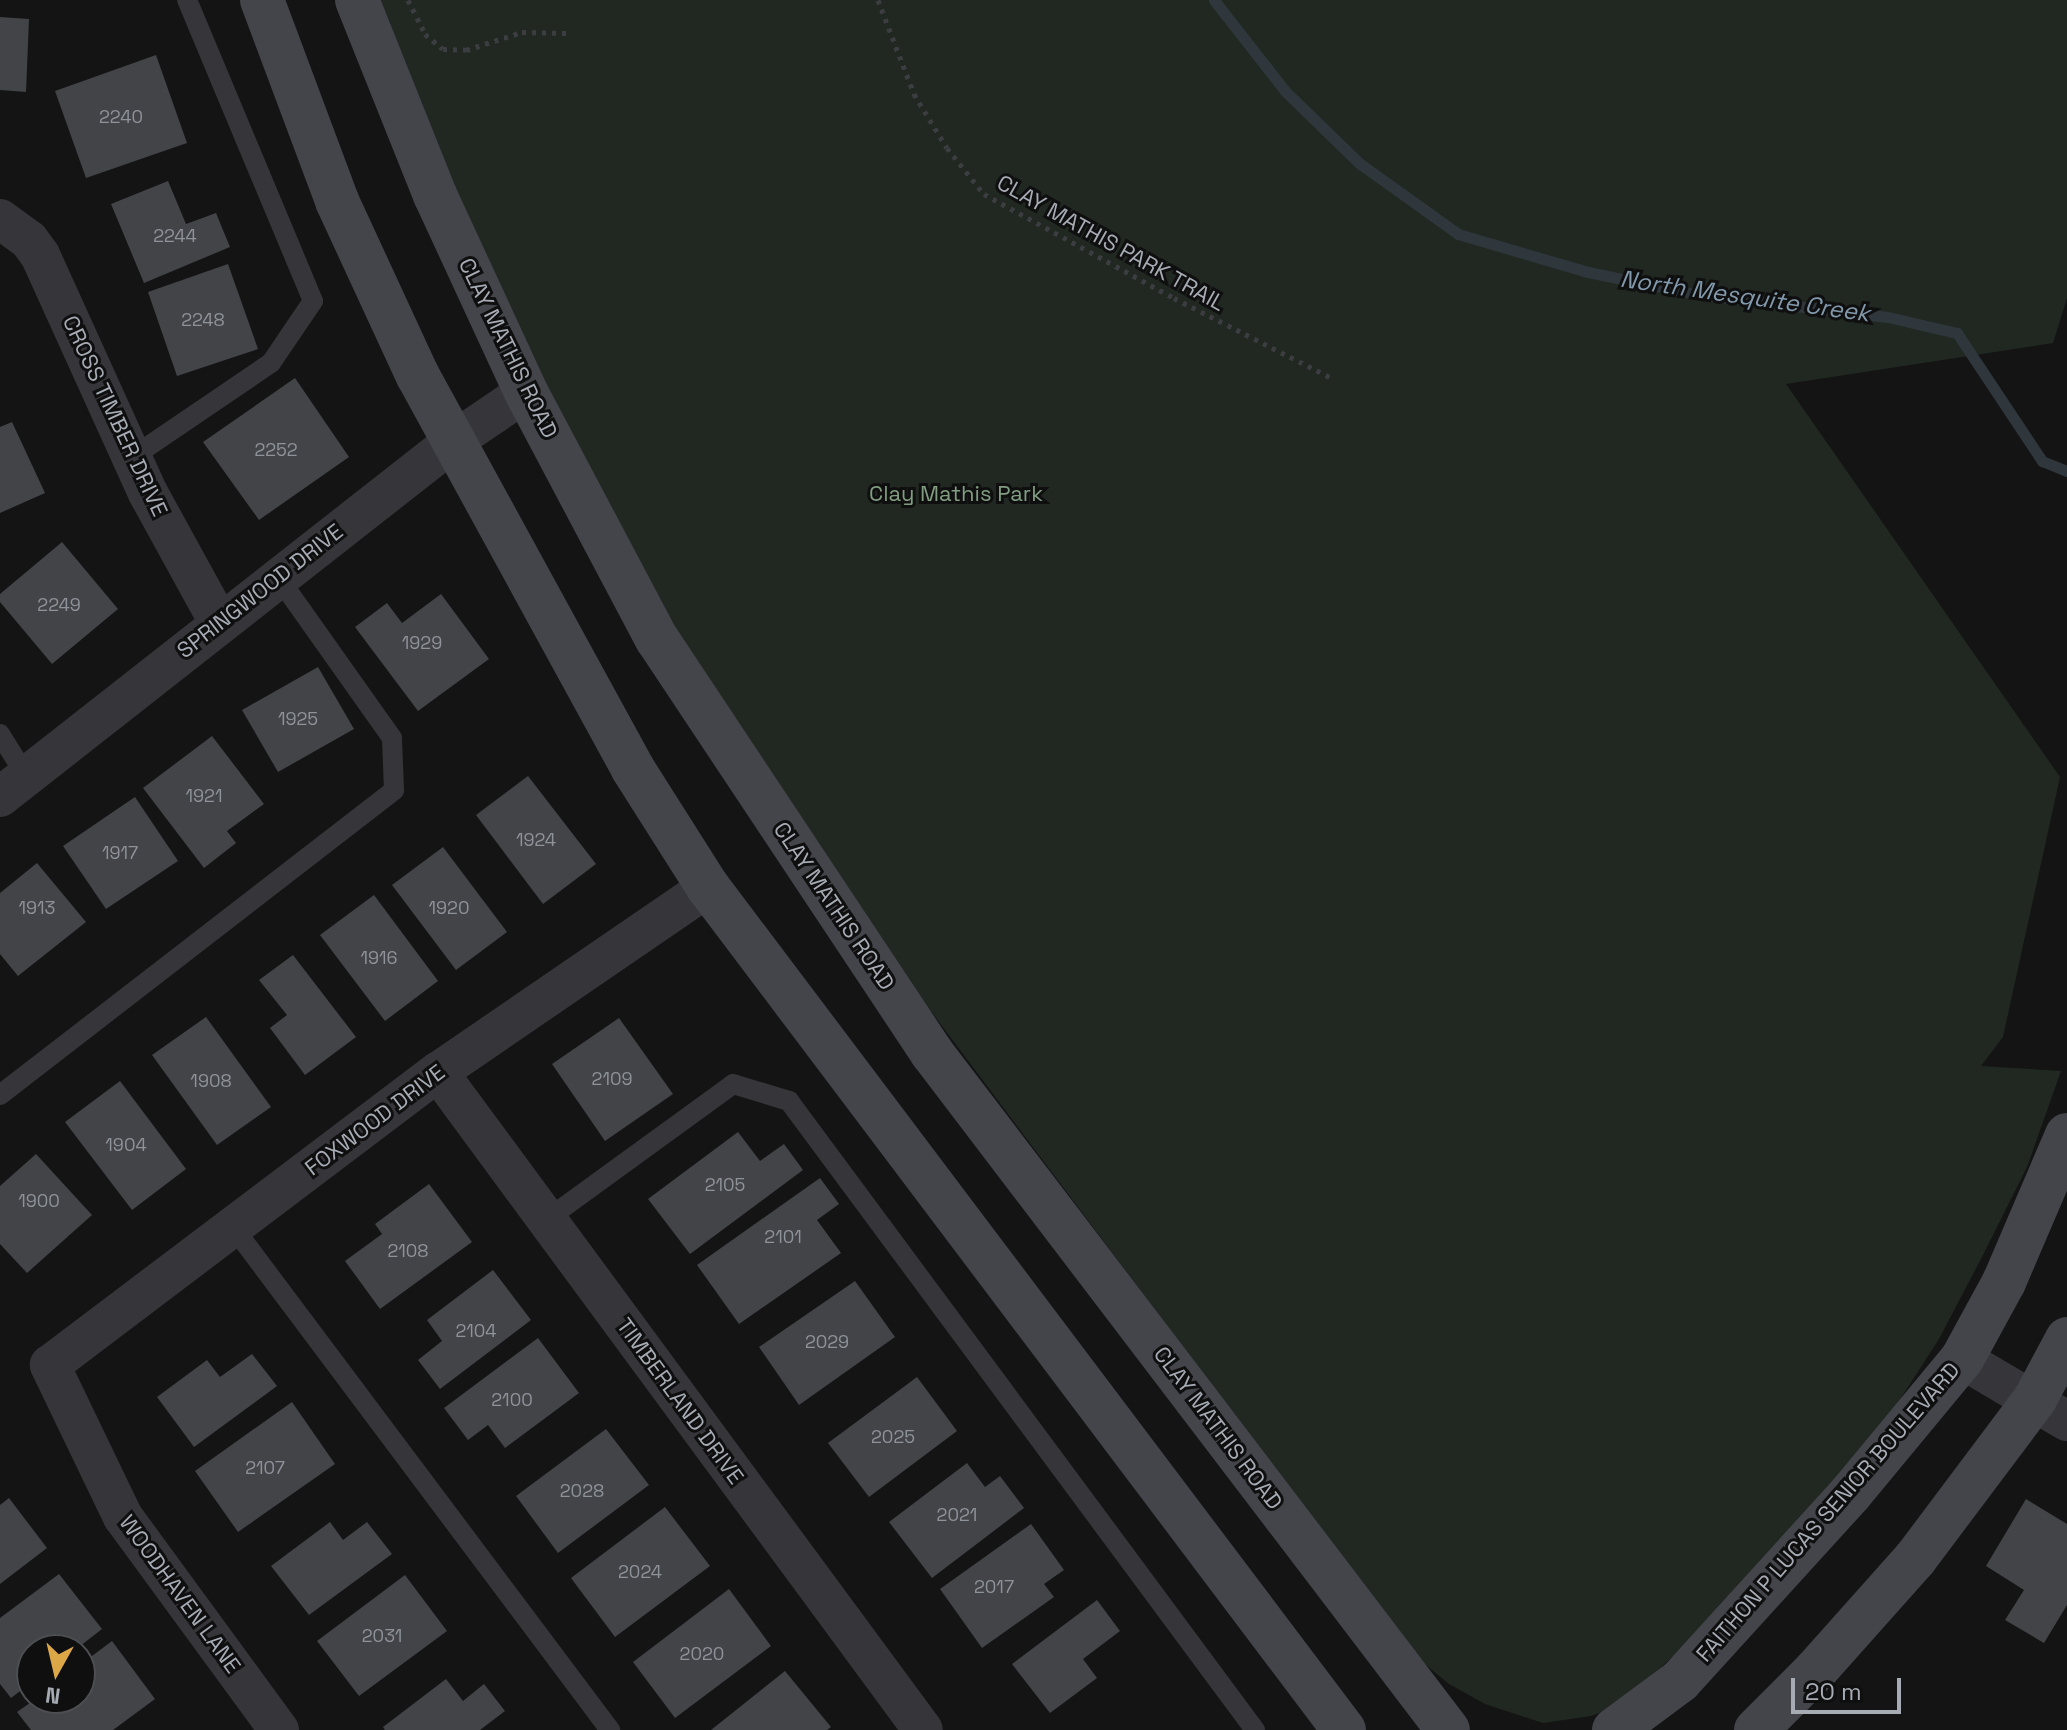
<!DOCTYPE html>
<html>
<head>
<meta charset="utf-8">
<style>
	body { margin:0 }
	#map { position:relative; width:2067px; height:1730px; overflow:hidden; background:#141415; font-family:"Space Grotesk",sans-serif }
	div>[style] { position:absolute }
	.green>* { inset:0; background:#212821 }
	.stream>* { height:11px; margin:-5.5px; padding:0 5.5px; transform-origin:5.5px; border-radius:5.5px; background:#2f373d }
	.building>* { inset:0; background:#434448 }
	.path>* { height:5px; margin-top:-2.5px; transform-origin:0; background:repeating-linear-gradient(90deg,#3c3d41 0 4px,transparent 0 10px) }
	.lane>* { height:20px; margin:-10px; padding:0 10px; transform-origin:10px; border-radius:10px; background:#36363a }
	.street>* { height:40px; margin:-20px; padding:0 20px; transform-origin:20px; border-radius:20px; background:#36363a }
	.secondary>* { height:44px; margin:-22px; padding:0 22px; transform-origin:22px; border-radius:22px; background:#44454a }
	span { translate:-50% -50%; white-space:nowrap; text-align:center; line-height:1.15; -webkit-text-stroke:6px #0f0f10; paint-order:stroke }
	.number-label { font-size:18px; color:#8e9299 }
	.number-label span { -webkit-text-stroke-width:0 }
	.street-label { font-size:22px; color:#a7acb4 }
	.park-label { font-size:22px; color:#819d82 }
	.water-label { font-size:24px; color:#8299ab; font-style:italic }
	.north { position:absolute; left:16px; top:1634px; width:80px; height:80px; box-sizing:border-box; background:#0f0f10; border:2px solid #4c4e52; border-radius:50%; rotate:188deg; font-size:22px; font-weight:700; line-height:32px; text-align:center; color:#a7acb4 }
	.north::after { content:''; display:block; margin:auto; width:28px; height:36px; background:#dba747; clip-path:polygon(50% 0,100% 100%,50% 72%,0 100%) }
	.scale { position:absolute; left:1791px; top:1678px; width:110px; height:36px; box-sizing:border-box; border:4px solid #a7acb4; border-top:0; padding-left:10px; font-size:24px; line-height:28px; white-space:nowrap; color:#a7acb4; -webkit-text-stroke:6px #0f0f10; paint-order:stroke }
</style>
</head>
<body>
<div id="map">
	<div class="green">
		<i style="clip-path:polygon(374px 0,2067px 0,2067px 298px,2053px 343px,1786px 384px,2060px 777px,2003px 1037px,1981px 1066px,2061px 1071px,2027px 1167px,1982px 1257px,1939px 1339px,1888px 1418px,1733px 1601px,1620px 1705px,1591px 1716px,1543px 1723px,1485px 1704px,1449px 1684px,1415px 1656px,888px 954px,678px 639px,552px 414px)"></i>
	</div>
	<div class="stream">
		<i style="left:1214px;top:0;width:115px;rotate:52deg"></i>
		<i style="left:1285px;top:91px;width:103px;rotate:44.2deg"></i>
		<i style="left:1359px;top:163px;width:122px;rotate:35.6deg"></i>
		<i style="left:1458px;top:234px;width:135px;rotate:16.3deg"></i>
		<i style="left:1588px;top:272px;width:109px;rotate:11.6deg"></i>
		<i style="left:1695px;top:294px;width:194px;rotate:6.8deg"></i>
		<i style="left:1888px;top:317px;width:71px;rotate:13.1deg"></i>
		<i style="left:1957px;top:333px;width:154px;rotate:56.4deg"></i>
		<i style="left:2042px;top:461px;width:27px;rotate:22deg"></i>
	</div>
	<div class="building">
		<i style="clip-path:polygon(0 17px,29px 19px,26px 92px,0 90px)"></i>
		<i style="clip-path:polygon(156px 55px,187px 143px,86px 178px,55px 91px)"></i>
		<i style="clip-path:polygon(168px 181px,186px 224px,216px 213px,230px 247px,144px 283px,111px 204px)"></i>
		<i style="clip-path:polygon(228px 264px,258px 349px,177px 376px,148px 292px)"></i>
		<i style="clip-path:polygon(295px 378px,349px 457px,259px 520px,203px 442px)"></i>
		<i style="clip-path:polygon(12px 422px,45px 493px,0 513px,0 427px)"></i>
		<i style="clip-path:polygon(62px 542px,118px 609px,52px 664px,0 602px,0 594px)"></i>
		<i style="clip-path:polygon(441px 594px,489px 659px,418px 711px,355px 627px,387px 603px,402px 623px)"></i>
		<i style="clip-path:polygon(318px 667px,354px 729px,278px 772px,242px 710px)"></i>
		<i style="clip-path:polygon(212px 736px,264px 804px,227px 831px,236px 843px,204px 868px,143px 788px)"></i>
		<i style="clip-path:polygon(528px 776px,596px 864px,543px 904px,476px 815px)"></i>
		<i style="clip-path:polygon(135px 797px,178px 861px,106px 909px,63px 846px)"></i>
		<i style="clip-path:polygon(443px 847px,507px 932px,456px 970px,392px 885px)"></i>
		<i style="clip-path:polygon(37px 863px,86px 922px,18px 976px,0 954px,0 893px)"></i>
		<i style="clip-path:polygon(374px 895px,438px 981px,385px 1021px,320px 935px)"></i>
		<i style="clip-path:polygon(293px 955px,356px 1037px,305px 1075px,270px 1028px,287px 1015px,259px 980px)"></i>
		<i style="clip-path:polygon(206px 1017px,271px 1107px,217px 1145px,152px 1055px)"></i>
		<i style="clip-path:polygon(619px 1018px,673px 1094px,605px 1141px,552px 1064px)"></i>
		<i style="clip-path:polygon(120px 1081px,186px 1169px,132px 1210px,65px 1122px)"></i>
		<i style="clip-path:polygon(738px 1132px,760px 1161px,784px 1144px,803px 1170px,690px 1254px,648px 1199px)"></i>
		<i style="clip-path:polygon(36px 1154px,92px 1215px,27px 1273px,0 1244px,0 1186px)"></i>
		<i style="clip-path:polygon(820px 1178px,839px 1204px,817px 1220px,841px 1253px,739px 1324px,697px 1265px)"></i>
		<i style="clip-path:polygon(429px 1184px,472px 1242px,380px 1309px,345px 1261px,382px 1234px,375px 1224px)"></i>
		<i style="clip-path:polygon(493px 1270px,531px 1320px,440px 1389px,418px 1360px,442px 1341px,427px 1320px)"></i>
		<i style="clip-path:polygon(855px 1281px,895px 1337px,799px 1405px,759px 1347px)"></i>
		<i style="clip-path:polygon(538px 1338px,579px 1393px,505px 1448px,488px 1425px,468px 1440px,444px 1408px)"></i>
		<i style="clip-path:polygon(252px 1354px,277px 1386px,194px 1447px,157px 1397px,207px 1360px,220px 1377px)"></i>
		<i style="clip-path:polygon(917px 1377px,957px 1431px,869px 1497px,828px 1443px)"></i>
		<i style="clip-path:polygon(292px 1402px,335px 1464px,238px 1532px,195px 1471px)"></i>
		<i style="clip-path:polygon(606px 1429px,649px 1485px,558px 1553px,516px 1496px)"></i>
		<i style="clip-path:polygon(967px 1463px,985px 1487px,1000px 1476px,1024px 1508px,932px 1578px,889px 1522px)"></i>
		<i style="clip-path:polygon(9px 1498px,47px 1548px,0 1584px,0 1505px)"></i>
		<i style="clip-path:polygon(2026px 1499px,2067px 1524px,2067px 1605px,2044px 1643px,2005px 1620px,2024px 1590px,1986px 1566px)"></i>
		<i style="clip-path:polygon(665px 1507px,710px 1566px,615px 1637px,571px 1578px)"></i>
		<i style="clip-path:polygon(330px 1522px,343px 1540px,367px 1522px,392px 1554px,309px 1615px,271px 1566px)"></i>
		<i style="clip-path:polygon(1031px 1524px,1064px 1570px,1044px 1584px,1054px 1597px,982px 1648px,940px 1589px)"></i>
		<i style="clip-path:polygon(59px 1574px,102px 1629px,75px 1650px,32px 1650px,32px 1682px,11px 1698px,0 1684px,0 1618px)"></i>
		<i style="clip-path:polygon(405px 1575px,447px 1631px,359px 1696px,317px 1641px)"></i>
		<i style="clip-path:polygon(729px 1589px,771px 1646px,675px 1718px,633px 1662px)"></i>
		<i style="clip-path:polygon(1097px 1600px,1120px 1631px,1083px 1659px,1097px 1678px,1050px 1713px,1012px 1664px)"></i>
		<i style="clip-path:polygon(112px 1641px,155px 1699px,113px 1730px,31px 1730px,17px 1712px,37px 1698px,80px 1698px,80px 1665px)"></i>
		<i style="clip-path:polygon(785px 1671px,831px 1727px,827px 1730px,711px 1730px)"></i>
		<i style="clip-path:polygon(446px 1679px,463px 1701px,484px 1684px,505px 1711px,480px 1730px,385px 1730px,383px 1727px)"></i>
	</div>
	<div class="path">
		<i style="left:408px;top:0;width:38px;rotate:63deg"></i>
		<i style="left:425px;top:34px;width:23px;rotate:40deg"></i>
		<i style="left:443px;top:49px;width:23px;rotate:2deg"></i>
		<i style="left:466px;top:50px;width:59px;rotate:-17.8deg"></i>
		<i style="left:522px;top:32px;width:44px;rotate:1.3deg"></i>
		<i style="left:878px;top:0;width:101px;rotate:69deg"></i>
		<i style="left:914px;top:94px;width:63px;rotate:58.6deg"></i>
		<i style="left:947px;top:148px;width:59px;rotate:51.2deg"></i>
		<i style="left:984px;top:194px;width:217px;rotate:28.7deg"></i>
		<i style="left:1174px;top:298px;width:179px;rotate:26.9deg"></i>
	</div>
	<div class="lane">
		<i style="left:131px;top:458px;width:169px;rotate:-34.2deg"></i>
		<i style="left:271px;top:363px;width:75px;rotate:-55.9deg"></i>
		<i style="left:313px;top:301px;width:326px;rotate:-112.7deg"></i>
		<i style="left:0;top:734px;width:49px;rotate:58.2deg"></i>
		<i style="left:0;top:1095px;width:498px;rotate:-37.7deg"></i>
		<i style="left:394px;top:790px;width:52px;rotate:-92.2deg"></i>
		<i style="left:392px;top:738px;width:197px;rotate:-125.3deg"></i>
		<i style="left:546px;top:1220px;width:231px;rotate:-36deg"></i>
		<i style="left:733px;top:1084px;width:59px;rotate:16.9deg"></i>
		<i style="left:789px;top:1101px;width:783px;rotate:53.47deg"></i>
		<i style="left:233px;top:1227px;width:629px;rotate:53.15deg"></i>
	</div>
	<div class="street">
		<i style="left:0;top:219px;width:36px;rotate:36deg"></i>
		<i style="left:29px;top:240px;width:19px;rotate:54deg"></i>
		<i style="left:40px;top:255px;width:261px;rotate:65.6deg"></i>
		<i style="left:148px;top:493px;width:147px;rotate:61.2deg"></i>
		<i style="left:0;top:797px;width:578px;rotate:-38.12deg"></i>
		<i style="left:455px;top:440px;width:86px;rotate:-34.1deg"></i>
		<i style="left:438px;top:1072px;width:817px;rotate:53.61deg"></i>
		<i style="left:1962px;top:1359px;width:122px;rotate:30.6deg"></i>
		<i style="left:279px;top:1730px;width:264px;rotate:-126.2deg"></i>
		<i style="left:123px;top:1517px;width:169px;rotate:-115.7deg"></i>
		<i style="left:50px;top:1365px;width:486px;rotate:-37.1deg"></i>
		<i style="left:438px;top:1072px;width:327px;rotate:-34.4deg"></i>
	</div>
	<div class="secondary">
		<i style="left:262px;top:0;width:215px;rotate:69.5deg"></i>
		<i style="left:337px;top:201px;width:193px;rotate:65.2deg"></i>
		<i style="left:418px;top:376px;width:448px;rotate:61.3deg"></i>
		<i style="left:633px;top:769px;width:140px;rotate:57.6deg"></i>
		<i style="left:708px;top:887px;width:1056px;rotate:52.97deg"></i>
		<i style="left:357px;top:0;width:210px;rotate:68.2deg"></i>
		<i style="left:435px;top:195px;width:217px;rotate:65.2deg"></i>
		<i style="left:526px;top:392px;width:280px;rotate:62.1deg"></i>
		<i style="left:657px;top:639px;width:497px;rotate:56.4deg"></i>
		<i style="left:932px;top:1053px;width:851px;rotate:52.69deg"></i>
		<i style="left:1614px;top:1730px;width:82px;rotate:-36.6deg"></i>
		<i style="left:1680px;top:1681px;width:254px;rotate:-47.7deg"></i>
		<i style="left:1851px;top:1493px;width:174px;rotate:-50.4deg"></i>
		<i style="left:1962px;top:1359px;width:88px;rotate:-61.4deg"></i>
		<i style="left:2004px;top:1282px;width:160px;rotate:-66.8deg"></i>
		<i style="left:1756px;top:1730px;width:85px;rotate:-45deg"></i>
		<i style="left:1816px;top:1670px;width:149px;rotate:-48.3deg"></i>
		<i style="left:1915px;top:1559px;width:200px;rotate:-53.1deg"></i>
		<i style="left:2035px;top:1399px;width:68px;rotate:-61.9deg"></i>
	</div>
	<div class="number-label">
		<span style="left:121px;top:117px">2240</span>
		<span style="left:175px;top:236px">2244</span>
		<span style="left:203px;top:320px">2248</span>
		<span style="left:276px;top:450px">2252</span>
		<span style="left:59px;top:605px">2249</span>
		<span style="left:422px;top:643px">1929</span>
		<span style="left:298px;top:719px">1925</span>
		<span style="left:204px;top:796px">1921</span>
		<span style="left:536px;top:840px">1924</span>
		<span style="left:120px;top:853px">1917</span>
		<span style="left:37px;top:908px">1913</span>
		<span style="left:449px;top:908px">1920</span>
		<span style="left:379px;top:958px">1916</span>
		<span style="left:612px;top:1079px">2109</span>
		<span style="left:211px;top:1081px">1908</span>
		<span style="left:126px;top:1145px">1904</span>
		<span style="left:725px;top:1185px">2105</span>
		<span style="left:39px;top:1201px">1900</span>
		<span style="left:783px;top:1237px">2101</span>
		<span style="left:408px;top:1251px">2108</span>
		<span style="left:476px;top:1331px">2104</span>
		<span style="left:827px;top:1342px">2029</span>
		<span style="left:512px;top:1400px">2100</span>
		<span style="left:893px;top:1437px">2025</span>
		<span style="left:265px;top:1468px">2107</span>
		<span style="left:582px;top:1491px">2028</span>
		<span style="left:957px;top:1515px">2021</span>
		<span style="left:640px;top:1572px">2024</span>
		<span style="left:994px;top:1587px">2017</span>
		<span style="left:382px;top:1636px">2031</span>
		<span style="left:702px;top:1654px">2020</span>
	</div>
	<div class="street-label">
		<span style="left:1111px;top:243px;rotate:29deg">CLAY MATHIS PARK TRAIL</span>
		<span style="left:508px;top:348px;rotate:64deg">CLAY MATHIS ROAD</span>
		<span style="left:115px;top:416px;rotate:65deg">CROSS TIMBER DRIVE</span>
		<span style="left:260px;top:591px;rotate:-38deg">SPRINGWOOD DRIVE</span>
		<span style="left:834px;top:906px;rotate:56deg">CLAY MATHIS ROAD</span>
		<span style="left:375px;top:1120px;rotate:-37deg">FOXWOOD DRIVE</span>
		<span style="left:680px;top:1401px;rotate:54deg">TIMBERLAND DRIVE</span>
		<span style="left:1218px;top:1428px;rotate:53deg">CLAY MATHIS ROAD</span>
		<span style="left:1828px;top:1512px;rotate:-49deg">FAITHON P LUCAS SENIOR BOULEVARD</span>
		<span style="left:180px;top:1594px;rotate:54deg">WOODHAVEN LANE</span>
	</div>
	<div class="park-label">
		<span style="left:956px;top:494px">Clay Mathis Park</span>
	</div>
	<div class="water-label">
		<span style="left:1745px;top:296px;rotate:8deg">North Mesquite Creek</span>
	</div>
	<div class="north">N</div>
	<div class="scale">20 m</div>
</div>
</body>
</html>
